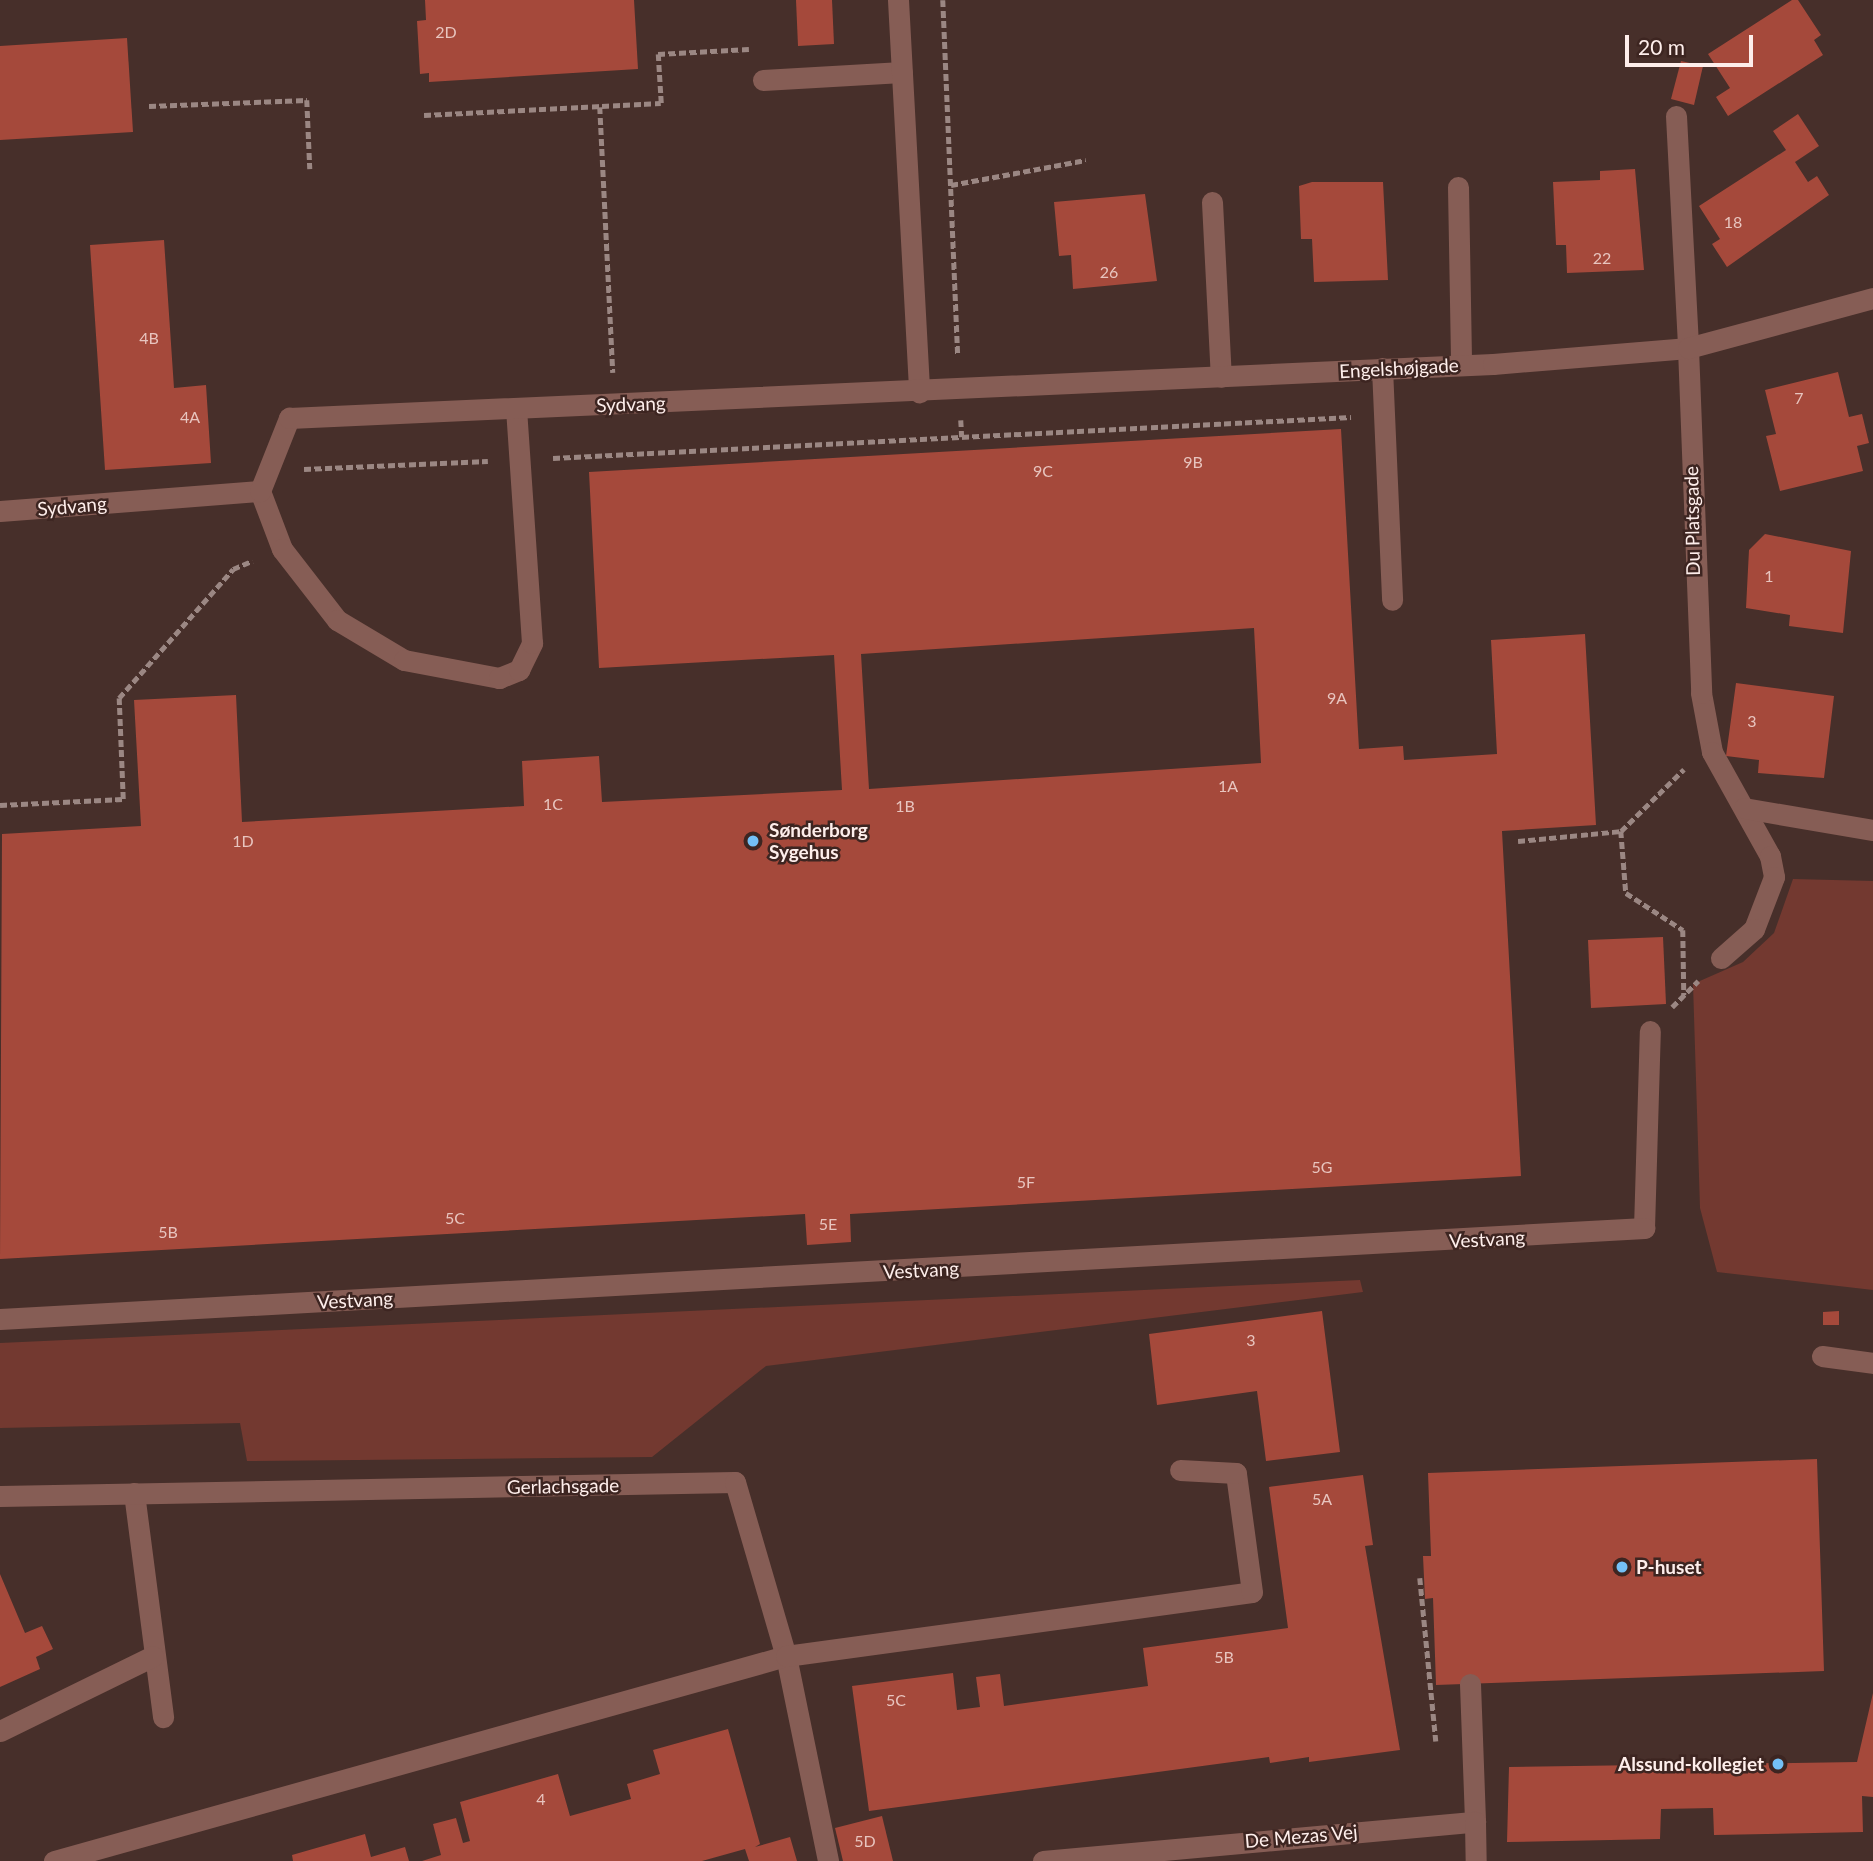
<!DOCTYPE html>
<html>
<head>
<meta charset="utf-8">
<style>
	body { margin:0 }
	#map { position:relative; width:1873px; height:1861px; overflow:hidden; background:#472f2a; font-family:Lato,sans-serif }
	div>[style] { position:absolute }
	.green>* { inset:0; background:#733930 }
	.building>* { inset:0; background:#a5493b }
	.path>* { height:4.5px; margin-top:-2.25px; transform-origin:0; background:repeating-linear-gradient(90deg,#9b8783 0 7px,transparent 0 10.5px) }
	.lane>* { height:21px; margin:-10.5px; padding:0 10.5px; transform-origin:10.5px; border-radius:10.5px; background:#865d55 }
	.street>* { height:21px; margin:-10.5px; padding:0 10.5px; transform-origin:10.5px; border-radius:10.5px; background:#865d55 }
	.dots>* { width:19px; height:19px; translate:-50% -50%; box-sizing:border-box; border:4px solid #3d2521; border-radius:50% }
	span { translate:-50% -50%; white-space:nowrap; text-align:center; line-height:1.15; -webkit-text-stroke:5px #3d2521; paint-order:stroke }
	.number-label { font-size:16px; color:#e8c5bf }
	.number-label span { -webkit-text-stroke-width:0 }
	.street-label { font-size:19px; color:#feeeeb }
	.poi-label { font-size:19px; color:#feeeeb; font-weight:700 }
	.left { translate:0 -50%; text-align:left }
	.right { translate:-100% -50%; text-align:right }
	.scale { position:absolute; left:1625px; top:35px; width:128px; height:32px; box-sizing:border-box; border:4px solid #feeeeb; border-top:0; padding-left:9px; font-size:21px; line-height:24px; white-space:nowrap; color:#feeeeb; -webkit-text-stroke:5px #3d2521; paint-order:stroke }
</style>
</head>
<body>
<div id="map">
	<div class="green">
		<i style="clip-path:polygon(1793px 879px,1873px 881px,1873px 1290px,1717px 1272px,1700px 1208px,1693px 984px,1743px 962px,1774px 933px)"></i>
		<i style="clip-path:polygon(1360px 1280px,1363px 1292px,766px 1366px,652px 1457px,247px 1461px,240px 1423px,0 1428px,0 1343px)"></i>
	</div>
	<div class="building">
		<i style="clip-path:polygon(425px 0,634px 0,638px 69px,429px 82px,429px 73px,420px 74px,417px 21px,426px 20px)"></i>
		<i style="clip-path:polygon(796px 0,832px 0,834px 44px,798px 46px)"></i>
		<i style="clip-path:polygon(1792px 0,1798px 0,1821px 35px,1814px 40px,1823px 55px,1728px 116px,1716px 97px,1730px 88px,1708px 54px)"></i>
		<i style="clip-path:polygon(127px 38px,133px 132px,0 140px,0 46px)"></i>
		<i style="clip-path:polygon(1681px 61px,1703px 66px,1694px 105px,1671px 99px)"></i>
		<i style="clip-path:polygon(1798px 114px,1819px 146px,1795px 162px,1808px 182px,1817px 176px,1829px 195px,1727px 267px,1712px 244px,1720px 239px,1699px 206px,1786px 150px,1773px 131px)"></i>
		<i style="clip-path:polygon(1635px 169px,1644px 270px,1567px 273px,1566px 245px,1556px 245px,1553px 182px,1600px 180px,1600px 171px)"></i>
		<i style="clip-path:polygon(1312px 182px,1383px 182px,1388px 280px,1314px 282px,1312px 239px,1301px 239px,1299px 186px)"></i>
		<i style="clip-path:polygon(1145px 194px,1157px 281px,1073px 289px,1071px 255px,1059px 256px,1054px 202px)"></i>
		<i style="clip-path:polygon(164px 240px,174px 388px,206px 385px,211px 463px,105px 470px,90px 245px)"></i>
		<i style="clip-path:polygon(1838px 372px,1849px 417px,1862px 414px,1869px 443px,1857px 446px,1863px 471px,1780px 491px,1766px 436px,1776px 434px,1765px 390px)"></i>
		<i style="clip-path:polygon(evenodd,1341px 429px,1359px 749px,1403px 746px,1404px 760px,1497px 754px,1491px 640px,1585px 634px,1596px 825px,1502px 831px,1521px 1176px,850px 1214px,851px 1242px,807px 1245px,805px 1214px,0 1259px,2px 834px,141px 826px,134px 700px,236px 695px,242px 822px,524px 806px,522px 761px,599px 756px,602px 802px,842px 790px,834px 655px,599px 668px,589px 472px,1341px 429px,1254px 628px,1261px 763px,869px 789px,861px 654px,1254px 628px)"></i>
		<i style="clip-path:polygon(1765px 534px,1851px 551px,1843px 633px,1789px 626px,1790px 615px,1746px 608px,1749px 550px)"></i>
		<i style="clip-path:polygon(1736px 683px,1834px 696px,1824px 778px,1758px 773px,1759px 760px,1726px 756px)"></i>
		<i style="clip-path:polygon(1663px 937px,1666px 1004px,1591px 1008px,1588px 940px)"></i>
		<i style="clip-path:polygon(1322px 1311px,1340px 1452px,1266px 1461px,1257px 1391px,1157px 1405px,1149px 1334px)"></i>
		<i style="clip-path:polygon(1839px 1311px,1839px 1325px,1823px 1325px,1823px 1312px)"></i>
		<i style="clip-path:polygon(1817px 1459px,1824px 1671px,1436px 1685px,1433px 1598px,1425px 1599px,1423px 1556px,1431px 1556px,1428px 1473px)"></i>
		<i style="clip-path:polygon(1363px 1475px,1373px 1545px,1365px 1546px,1400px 1750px,1309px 1762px,1309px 1757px,1270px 1763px,1269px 1757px,869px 1811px,852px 1686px,953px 1673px,957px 1710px,980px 1707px,976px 1677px,1000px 1674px,1004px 1706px,1148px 1686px,1143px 1648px,1288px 1628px,1269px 1487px)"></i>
		<i style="clip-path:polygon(0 1574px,25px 1633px,42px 1626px,53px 1649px,36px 1657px,40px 1669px,0 1687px)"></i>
		<i style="clip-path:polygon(1873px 1693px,1873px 1797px,1862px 1796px,1863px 1832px,1714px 1835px,1713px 1808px,1661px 1809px,1660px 1839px,1507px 1842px,1509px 1767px,1857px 1762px)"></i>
		<i style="clip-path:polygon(728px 1729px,760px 1844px,755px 1847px,790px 1837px,797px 1861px,749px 1861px,745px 1849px,702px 1861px,422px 1861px,441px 1855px,433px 1824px,456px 1818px,463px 1843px,470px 1841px,460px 1802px,558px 1774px,570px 1816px,631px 1799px,627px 1784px,660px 1774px,653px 1750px)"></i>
		<i style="clip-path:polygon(882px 1816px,893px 1861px,843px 1861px,835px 1828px)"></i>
		<i style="clip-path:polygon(365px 1834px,371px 1857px,405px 1847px,409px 1861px,293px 1861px,292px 1855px)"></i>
	</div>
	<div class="path">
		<i style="left:943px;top:0;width:356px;rotate:87.6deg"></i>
		<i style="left:149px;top:106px;width:158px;rotate:-2.2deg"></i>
		<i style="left:307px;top:100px;width:69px;rotate:87.5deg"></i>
		<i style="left:600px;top:107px;width:266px;rotate:87.2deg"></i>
		<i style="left:424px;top:115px;width:237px;rotate:-2.9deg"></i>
		<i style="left:661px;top:103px;width:49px;rotate:-93.5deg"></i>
		<i style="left:658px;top:54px;width:91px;rotate:-3.1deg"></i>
		<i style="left:951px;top:185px;width:137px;rotate:-10.5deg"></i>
		<i style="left:961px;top:420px;width:17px;rotate:87deg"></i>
		<i style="left:553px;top:458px;width:799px;rotate:-2.94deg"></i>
		<i style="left:304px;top:469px;width:184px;rotate:-2.5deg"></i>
		<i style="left:0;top:805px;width:123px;rotate:-2.8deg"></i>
		<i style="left:123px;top:799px;width:101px;rotate:-92.3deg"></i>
		<i style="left:119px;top:698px;width:172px;rotate:-48.5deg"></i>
		<i style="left:233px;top:569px;width:21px;rotate:-23deg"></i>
		<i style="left:1621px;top:831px;width:62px;rotate:85.4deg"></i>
		<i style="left:1626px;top:893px;width:68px;rotate:33deg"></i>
		<i style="left:1683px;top:930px;width:65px;rotate:89.1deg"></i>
		<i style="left:1518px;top:841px;width:103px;rotate:-5.5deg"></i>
		<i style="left:1621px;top:831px;width:88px;rotate:-44.5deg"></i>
		<i style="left:1672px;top:1007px;width:37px;rotate:-45deg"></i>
		<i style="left:1420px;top:1578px;width:164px;rotate:84.4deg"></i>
	</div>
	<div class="lane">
		<i style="left:763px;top:80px;width:139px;rotate:-3.3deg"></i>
		<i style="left:1676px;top:116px;width:232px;rotate:87deg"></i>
		<i style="left:1458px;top:187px;width:178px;rotate:89deg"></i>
		<i style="left:1212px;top:202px;width:175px;rotate:87.1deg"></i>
		<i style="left:1382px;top:368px;width:232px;rotate:87.5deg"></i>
		<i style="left:260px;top:491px;width:62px;rotate:69.2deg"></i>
		<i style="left:282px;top:549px;width:90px;rotate:52.2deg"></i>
		<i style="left:337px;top:620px;width:78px;rotate:30.8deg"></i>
		<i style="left:404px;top:660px;width:97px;rotate:10.7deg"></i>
		<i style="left:499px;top:678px;width:22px;rotate:-22deg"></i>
		<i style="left:519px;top:670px;width:30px;rotate:-64deg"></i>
		<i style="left:532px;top:643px;width:235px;rotate:-93.9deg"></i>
		<i style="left:1701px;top:693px;width:60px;rotate:79.4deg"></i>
		<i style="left:1712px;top:752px;width:119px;rotate:60.9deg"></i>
		<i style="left:1770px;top:856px;width:21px;rotate:79deg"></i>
		<i style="left:1774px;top:877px;width:56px;rotate:111deg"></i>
		<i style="left:1754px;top:929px;width:44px;rotate:138.7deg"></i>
		<i style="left:1744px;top:808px;width:131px;rotate:9.7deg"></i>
		<i style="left:1644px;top:1228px;width:197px;rotate:-88.3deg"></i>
		<i style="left:1822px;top:1356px;width:51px;rotate:7.8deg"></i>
		<i style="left:134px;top:1493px;width:226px;rotate:82.6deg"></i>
		<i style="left:0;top:1496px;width:735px;rotate:-1.09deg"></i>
		<i style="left:735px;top:1482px;width:181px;rotate:73.7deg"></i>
		<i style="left:786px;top:1656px;width:209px;rotate:78.4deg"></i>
		<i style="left:1470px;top:1684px;width:138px;rotate:87.9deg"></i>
		<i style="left:0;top:1731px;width:170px;rotate:-26.1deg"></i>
		<i style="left:54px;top:1861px;width:760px;rotate:-15.65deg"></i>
		<i style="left:786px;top:1656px;width:470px;rotate:-7.8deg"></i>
		<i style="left:1252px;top:1592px;width:120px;rotate:-97.7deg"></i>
		<i style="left:1236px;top:1473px;width:56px;rotate:-176.9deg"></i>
	</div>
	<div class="street">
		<i style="left:898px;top:0;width:393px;rotate:86.9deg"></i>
		<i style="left:1688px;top:348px;width:345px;rotate:87.8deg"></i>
		<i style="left:0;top:511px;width:261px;rotate:-4.4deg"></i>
		<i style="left:260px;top:491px;width:79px;rotate:-68.3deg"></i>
		<i style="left:289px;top:418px;width:1205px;rotate:-2.57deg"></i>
		<i style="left:1493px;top:364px;width:196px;rotate:-4.7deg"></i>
		<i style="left:1688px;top:348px;width:192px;rotate:-15.1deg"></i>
		<i style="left:0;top:1319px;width:1647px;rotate:-3.17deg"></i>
		<i style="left:1043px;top:1861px;width:434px;rotate:-5.2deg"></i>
		<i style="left:1475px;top:1822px;width:39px;rotate:89deg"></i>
	</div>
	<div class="dots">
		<i style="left:753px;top:841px;background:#74c0f6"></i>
		<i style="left:1622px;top:1567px;background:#74c0f6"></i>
		<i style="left:1778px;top:1764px;background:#74c0f6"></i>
	</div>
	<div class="number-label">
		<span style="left:446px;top:32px">2D</span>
		<span style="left:1733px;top:222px">18</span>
		<span style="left:1602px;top:258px">22</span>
		<span style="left:1109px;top:272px">26</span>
		<span style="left:149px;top:338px">4B</span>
		<span style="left:1799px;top:398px">7</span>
		<span style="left:190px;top:417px">4A</span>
		<span style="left:1193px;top:462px">9B</span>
		<span style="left:1043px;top:471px">9C</span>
		<span style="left:1769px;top:576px">1</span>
		<span style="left:1337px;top:698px">9A</span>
		<span style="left:1752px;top:721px">3</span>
		<span style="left:1228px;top:786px">1A</span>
		<span style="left:553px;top:804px">1C</span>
		<span style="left:905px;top:806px">1B</span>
		<span style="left:243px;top:841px">1D</span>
		<span style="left:1322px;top:1167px">5G</span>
		<span style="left:1026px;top:1182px">5F</span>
		<span style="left:455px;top:1218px">5C</span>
		<span style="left:828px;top:1224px">5E</span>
		<span style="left:168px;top:1232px">5B</span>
		<span style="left:1251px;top:1340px">3</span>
		<span style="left:1322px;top:1499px">5A</span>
		<span style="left:1224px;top:1657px">5B</span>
		<span style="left:896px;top:1700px">5C</span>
		<span style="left:541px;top:1799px">4</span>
		<span style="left:865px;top:1841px">5D</span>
	</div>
	<div class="street-label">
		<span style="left:1399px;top:368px;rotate:-3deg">Engelshøjgade</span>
		<span style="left:631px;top:404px;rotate:-2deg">Sydvang</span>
		<span style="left:72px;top:506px;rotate:-5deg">Sydvang</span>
		<span style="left:1692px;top:521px;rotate:-91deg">Du Platsgade</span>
		<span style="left:1487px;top:1239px;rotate:-3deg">Vestvang</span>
		<span style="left:921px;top:1270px;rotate:-3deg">Vestvang</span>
		<span style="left:355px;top:1300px;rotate:-3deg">Vestvang</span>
		<span style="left:563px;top:1486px;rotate:-1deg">Gerlachsgade</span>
		<span style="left:1301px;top:1836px;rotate:-5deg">De Mezas Vej</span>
	</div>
	<div class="poi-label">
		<span class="left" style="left:769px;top:841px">Sønderborg<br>Sygehus</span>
		<span class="left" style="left:1636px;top:1567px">P-huset</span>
		<span class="right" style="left:1764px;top:1764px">Alssund-kollegiet</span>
	</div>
	<div class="scale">20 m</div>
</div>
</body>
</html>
